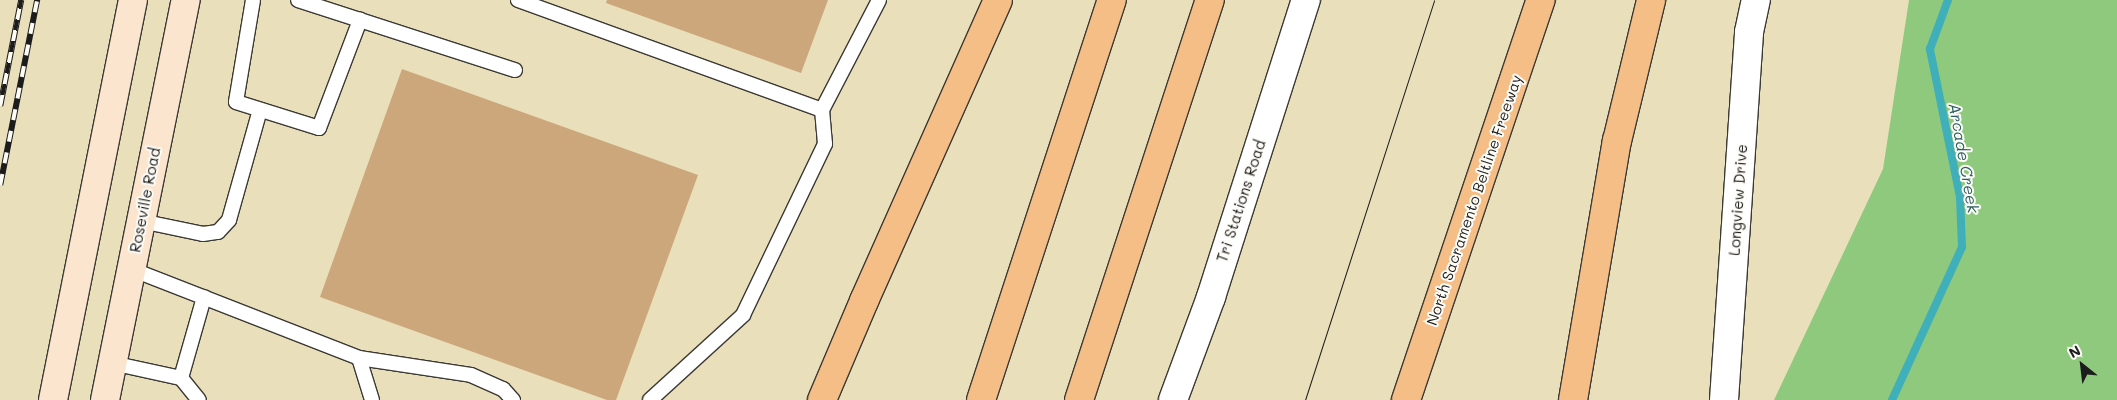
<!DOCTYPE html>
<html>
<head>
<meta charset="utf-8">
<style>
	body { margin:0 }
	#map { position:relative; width:2117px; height:400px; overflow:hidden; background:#e9dfba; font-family:Mali,sans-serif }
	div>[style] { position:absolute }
	.green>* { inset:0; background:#8fc97d }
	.stream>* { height:8px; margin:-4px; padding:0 4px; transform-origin:4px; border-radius:4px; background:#3fafba }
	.building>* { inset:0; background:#cba77b }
	.roads { filter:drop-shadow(1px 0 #3b3934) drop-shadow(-1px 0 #3b3934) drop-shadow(0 1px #3b3934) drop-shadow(0 -1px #3b3934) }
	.service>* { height:14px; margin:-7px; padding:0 7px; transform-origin:7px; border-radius:7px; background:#fff }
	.minor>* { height:28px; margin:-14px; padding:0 14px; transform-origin:14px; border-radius:14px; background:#fff }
	.tertiary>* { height:28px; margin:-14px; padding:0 14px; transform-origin:14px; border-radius:14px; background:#fff }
	.secondary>* { height:28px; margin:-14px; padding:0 14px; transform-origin:14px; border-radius:14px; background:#fbe5cf }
	.motorway>* { height:28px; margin:-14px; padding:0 14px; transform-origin:14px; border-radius:14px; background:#f6be87 }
	.tram>* { height:1px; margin:-0.5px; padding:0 0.5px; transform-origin:0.5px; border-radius:0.5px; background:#1c1c1c }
	.rail>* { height:5.5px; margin-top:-2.75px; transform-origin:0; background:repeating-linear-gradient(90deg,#fdfcf7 0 11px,#1c1c1c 0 22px); box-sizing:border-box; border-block:1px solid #1c1c1c }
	span { translate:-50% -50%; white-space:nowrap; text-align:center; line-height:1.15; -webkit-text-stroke:4px #fdfcf7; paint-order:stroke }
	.street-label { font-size:15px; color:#1c1c1c }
	.water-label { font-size:16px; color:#2c5e63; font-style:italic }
	.north { position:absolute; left:2057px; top:340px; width:50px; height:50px; -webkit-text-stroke:4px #fdfcf7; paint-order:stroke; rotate:331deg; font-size:14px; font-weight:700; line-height:20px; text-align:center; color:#1c1c1c }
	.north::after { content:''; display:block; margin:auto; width:18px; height:22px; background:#1c1c1c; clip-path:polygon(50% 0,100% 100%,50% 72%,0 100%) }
</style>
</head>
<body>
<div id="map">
	<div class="green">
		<i style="clip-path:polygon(1909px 0,2117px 0,2117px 400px,1774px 400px,1883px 169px)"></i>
	</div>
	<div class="stream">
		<i style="left:1892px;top:400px;width:168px;rotate:-65.4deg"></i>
		<i style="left:1962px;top:247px;width:50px;rotate:-92.3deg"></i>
		<i style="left:1960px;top:197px;width:151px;rotate:-101.5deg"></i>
		<i style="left:1930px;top:49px;width:52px;rotate:-69.8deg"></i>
	</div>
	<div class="building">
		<i style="clip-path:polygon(607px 0,828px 0,801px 73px,606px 3px)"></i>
		<i style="clip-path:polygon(402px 69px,698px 175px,616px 400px,607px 400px,320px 297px)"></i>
	</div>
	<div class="roads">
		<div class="service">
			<i style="left:253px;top:0;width:103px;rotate:99.5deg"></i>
			<i style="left:236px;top:102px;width:87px;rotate:17.4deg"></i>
			<i style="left:319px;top:128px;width:116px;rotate:-69.2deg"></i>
			<i style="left:298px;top:0;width:228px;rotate:17.9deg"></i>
			<i style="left:518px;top:0;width:323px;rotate:19.9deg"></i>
			<i style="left:822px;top:110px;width:124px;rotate:-62.6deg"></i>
			<i style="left:141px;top:221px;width:63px;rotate:11.8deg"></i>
			<i style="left:203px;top:234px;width:15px;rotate:-8deg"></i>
			<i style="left:218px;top:232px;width:16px;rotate:-47deg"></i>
			<i style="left:229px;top:220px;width:114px;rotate:-74.3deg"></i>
			<i style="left:131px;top:269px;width:245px;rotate:21.3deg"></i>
			<i style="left:359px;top:358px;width:44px;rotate:72.8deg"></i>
			<i style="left:359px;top:358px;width:113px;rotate:8.6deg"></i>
			<i style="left:471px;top:375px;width:35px;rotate:24deg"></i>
			<i style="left:503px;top:389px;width:15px;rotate:48deg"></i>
			<i style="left:112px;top:363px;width:71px;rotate:12.3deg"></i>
			<i style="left:181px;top:378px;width:28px;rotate:51deg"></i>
			<i style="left:181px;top:378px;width:84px;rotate:-74.1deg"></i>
			<i style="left:650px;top:400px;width:126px;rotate:-42.4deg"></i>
			<i style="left:743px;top:315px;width:190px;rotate:-64.4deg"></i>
			<i style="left:825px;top:144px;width:34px;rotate:-95deg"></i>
		</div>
		<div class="minor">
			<i style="left:1173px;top:400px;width:110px;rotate:-69.7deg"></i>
			<i style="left:1211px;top:297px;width:312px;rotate:-72.3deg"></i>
		</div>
		<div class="tertiary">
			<i style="left:1724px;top:400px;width:369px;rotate:-86.1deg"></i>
			<i style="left:1749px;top:32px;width:33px;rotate:-78deg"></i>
		</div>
		<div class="secondary">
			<i style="left:53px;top:400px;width:408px;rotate:-78.7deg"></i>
			<i style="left:105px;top:400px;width:408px;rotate:-78.6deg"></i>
		</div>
		<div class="motorway">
			<i style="left:822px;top:400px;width:108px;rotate:-67deg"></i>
			<i style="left:864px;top:301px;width:329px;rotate:-66deg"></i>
			<i style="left:981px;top:400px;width:421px;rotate:-71.9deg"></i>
			<i style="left:1079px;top:400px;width:421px;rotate:-71.9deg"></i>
			<i style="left:1406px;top:400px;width:422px;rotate:-71.4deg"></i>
			<i style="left:1573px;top:400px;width:263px;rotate:-80.4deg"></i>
			<i style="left:1617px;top:141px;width:145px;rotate:-76.4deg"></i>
		</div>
	</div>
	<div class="tram">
		<i style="left:1305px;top:400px;width:420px;rotate:-72.1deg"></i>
	</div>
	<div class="rail">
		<i style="left:0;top:106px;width:108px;rotate:-78.8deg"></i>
		<i style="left:0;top:185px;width:189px;rotate:-78.7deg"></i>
	</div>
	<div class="street-label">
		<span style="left:145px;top:200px;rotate:-79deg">Roseville Road</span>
		<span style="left:1474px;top:200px;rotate:-71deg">North Sacramento Beltline Freeway</span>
		<span style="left:1738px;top:200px;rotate:-86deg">Longview Drive</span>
		<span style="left:1241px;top:201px;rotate:-72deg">Tri Stations Road</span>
	</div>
	<div class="water-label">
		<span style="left:1964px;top:158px;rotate:80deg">Arcade Creek</span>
	</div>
	<div class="north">N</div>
</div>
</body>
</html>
